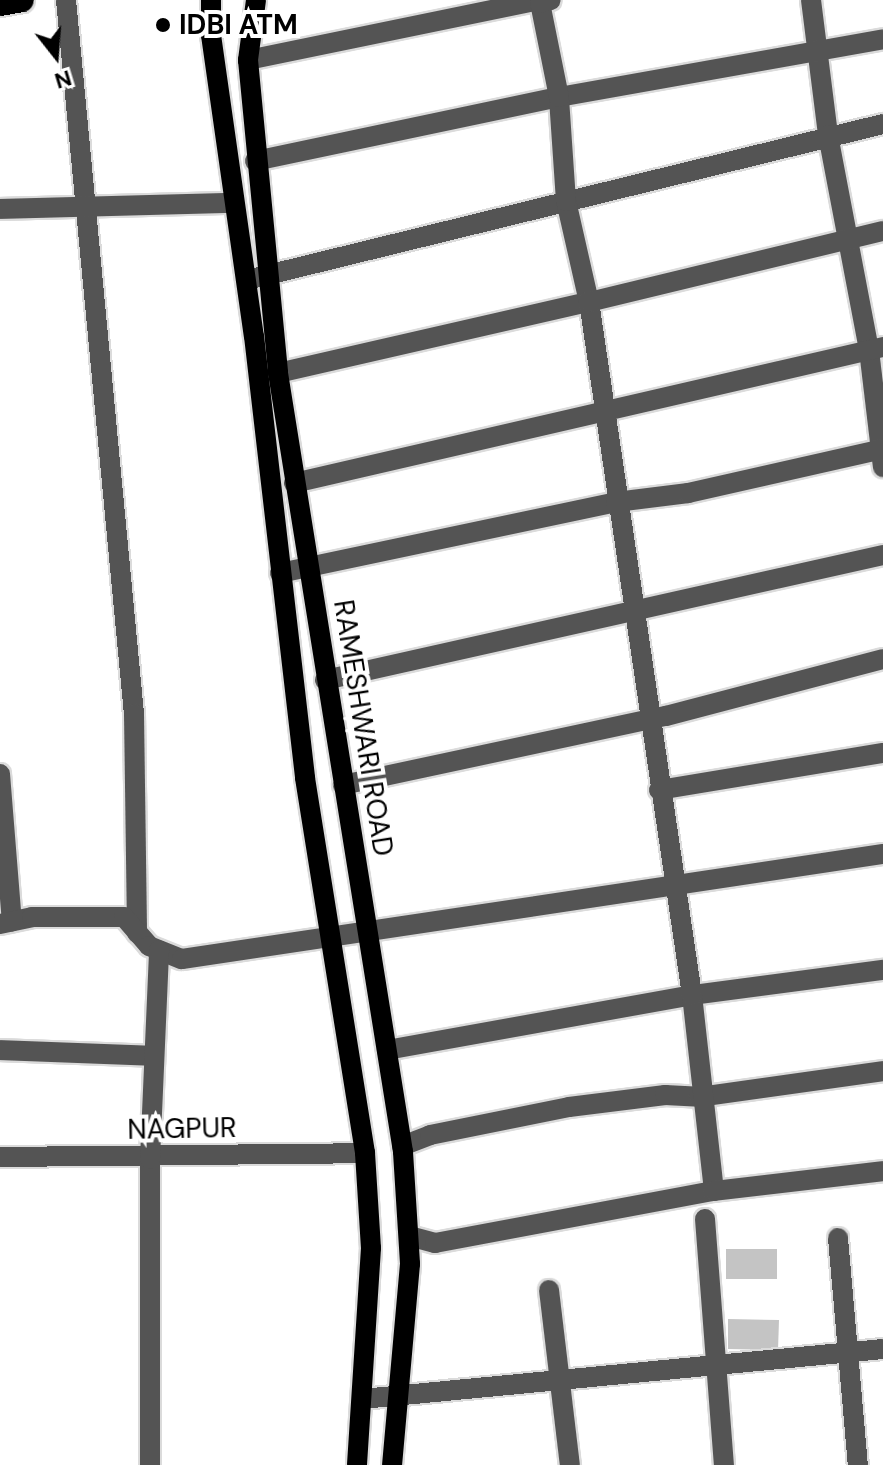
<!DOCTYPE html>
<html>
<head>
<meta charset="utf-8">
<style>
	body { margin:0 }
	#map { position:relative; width:883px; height:1465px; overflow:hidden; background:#fff; font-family:"DM Sans",sans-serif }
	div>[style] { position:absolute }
	.building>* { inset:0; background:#c4c4c4 }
	.roads { filter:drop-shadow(2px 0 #dbdbdb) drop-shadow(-2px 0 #dbdbdb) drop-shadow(0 2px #dbdbdb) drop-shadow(0 -2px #dbdbdb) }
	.minor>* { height:20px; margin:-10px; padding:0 10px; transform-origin:10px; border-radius:10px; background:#545454 }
	.major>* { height:20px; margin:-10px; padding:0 10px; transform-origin:10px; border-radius:10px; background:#000 }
	.highway>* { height:24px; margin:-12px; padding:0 12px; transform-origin:12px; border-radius:12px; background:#000 }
	.dots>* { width:22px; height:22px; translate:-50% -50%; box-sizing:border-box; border:4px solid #fff; border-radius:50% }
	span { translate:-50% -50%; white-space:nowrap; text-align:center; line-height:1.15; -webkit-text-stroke:8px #fff; paint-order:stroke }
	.poi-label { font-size:28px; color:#000; font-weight:700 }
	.left { translate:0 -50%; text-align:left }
	.street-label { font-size:28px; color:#000 }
	.north { position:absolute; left:16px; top:16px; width:80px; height:80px; -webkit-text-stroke:6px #fff; paint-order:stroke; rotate:163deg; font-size:22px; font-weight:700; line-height:32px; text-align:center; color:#000 }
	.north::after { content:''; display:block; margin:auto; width:28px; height:36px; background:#000; clip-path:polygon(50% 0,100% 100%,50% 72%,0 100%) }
</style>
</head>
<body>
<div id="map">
	<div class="building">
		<i style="clip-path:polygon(726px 1249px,777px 1249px,777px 1279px,726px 1279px)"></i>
		<i style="clip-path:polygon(728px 1319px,779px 1320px,778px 1350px,728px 1349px)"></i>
	</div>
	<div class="roads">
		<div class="minor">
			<i style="left:66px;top:0;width:717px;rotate:84.56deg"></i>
			<i style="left:134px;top:714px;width:219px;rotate:89.2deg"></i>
			<i style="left:811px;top:0;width:136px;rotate:82.8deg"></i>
			<i style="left:828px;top:135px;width:219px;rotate:79.2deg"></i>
			<i style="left:869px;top:350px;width:118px;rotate:83.2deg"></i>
			<i style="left:248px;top:60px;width:298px;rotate:-11.6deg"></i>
			<i style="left:255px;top:161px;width:311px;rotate:-11.9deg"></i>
			<i style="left:559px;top:97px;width:329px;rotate:-10.1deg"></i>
			<i style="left:0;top:209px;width:234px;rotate:-1.5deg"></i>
			<i style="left:247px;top:280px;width:655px;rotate:-13.78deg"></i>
			<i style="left:278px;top:373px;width:319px;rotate:-12.9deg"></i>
			<i style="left:589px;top:302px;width:104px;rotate:-102.8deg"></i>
			<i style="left:566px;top:201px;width:104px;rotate:-93.9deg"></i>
			<i style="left:559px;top:97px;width:96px;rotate:-101.4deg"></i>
			<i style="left:540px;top:3px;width:11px;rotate:-15deg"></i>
			<i style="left:294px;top:483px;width:604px;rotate:-13deg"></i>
			<i style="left:280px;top:573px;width:343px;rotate:-11.9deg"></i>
			<i style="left:616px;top:502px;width:73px;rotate:-7.1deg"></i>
			<i style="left:688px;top:493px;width:200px;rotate:-12.7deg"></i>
			<i style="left:325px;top:680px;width:572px;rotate:-12.63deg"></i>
			<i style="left:0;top:774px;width:148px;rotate:85.4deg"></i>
			<i style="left:343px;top:785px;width:330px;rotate:-12.1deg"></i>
			<i style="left:666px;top:716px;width:224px;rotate:-14.7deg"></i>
			<i style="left:659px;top:790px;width:227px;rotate:-9.4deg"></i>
			<i style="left:0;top:924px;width:33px;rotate:-12deg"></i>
			<i style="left:32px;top:917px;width:92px"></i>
			<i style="left:124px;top:917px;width:38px;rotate:49deg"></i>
			<i style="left:149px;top:946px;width:35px;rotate:22deg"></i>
			<i style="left:182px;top:959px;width:709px;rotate:-8.52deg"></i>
			<i style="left:0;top:1050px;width:154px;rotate:2.2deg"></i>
			<i style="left:387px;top:1050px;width:310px;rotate:-10.2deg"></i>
			<i style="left:692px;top:995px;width:193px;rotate:-7.5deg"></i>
			<i style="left:402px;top:1146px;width:30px;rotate:-21deg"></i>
			<i style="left:430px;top:1135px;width:142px;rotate:-11.4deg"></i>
			<i style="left:569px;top:1107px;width:97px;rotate:-7.1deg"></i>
			<i style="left:665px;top:1095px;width:34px;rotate:3deg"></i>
			<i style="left:699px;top:1097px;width:186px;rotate:-8deg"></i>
			<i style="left:0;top:1157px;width:365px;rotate:-0.6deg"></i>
			<i style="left:714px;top:1191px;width:197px;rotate:-96.4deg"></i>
			<i style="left:692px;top:995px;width:701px;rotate:-98.45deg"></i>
			<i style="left:589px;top:302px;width:302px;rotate:-13.6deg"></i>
			<i style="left:705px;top:1219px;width:247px;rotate:85.6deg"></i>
			<i style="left:409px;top:1236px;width:27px;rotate:15deg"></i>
			<i style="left:435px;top:1243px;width:284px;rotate:-10.6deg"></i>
			<i style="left:714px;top:1191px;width:170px;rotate:-6.7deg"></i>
			<i style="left:838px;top:1238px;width:228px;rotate:85deg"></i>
			<i style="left:549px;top:1290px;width:176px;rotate:83.2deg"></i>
			<i style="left:362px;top:1399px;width:523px;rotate:-5.48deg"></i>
			<i style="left:150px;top:1465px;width:306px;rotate:-90deg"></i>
			<i style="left:150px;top:1159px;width:209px;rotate:-87.5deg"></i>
		</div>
		<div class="major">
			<i style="left:211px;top:0;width:35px;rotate:90deg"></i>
			<i style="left:211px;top:35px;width:304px;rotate:81.9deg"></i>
			<i style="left:254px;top:336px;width:445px;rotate:83.4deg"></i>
			<i style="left:305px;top:778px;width:380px;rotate:80.9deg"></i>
			<i style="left:365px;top:1153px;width:95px;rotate:86.4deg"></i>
			<i style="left:371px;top:1248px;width:217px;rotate:93.7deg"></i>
			<i style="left:256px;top:0;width:61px;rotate:97.6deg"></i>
			<i style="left:248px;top:60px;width:314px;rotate:84.5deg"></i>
			<i style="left:278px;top:373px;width:789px;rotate:80.88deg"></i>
			<i style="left:403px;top:1152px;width:112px;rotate:86.4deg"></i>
			<i style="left:410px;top:1264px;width:202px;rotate:95.1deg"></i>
		</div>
		<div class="highway">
			<i style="left:0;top:4px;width:22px;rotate:-10deg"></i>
		</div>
	</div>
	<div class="dots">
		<i style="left:163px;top:25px;background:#000"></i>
	</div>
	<div class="poi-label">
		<span class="left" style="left:179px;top:25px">IDBI ATM</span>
	</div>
	<div class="street-label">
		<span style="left:363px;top:728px;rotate:81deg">RAMESHWARI ROAD</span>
		<span style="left:182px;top:1129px;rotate:-1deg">NAGPUR</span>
	</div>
	<div class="north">N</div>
</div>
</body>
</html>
